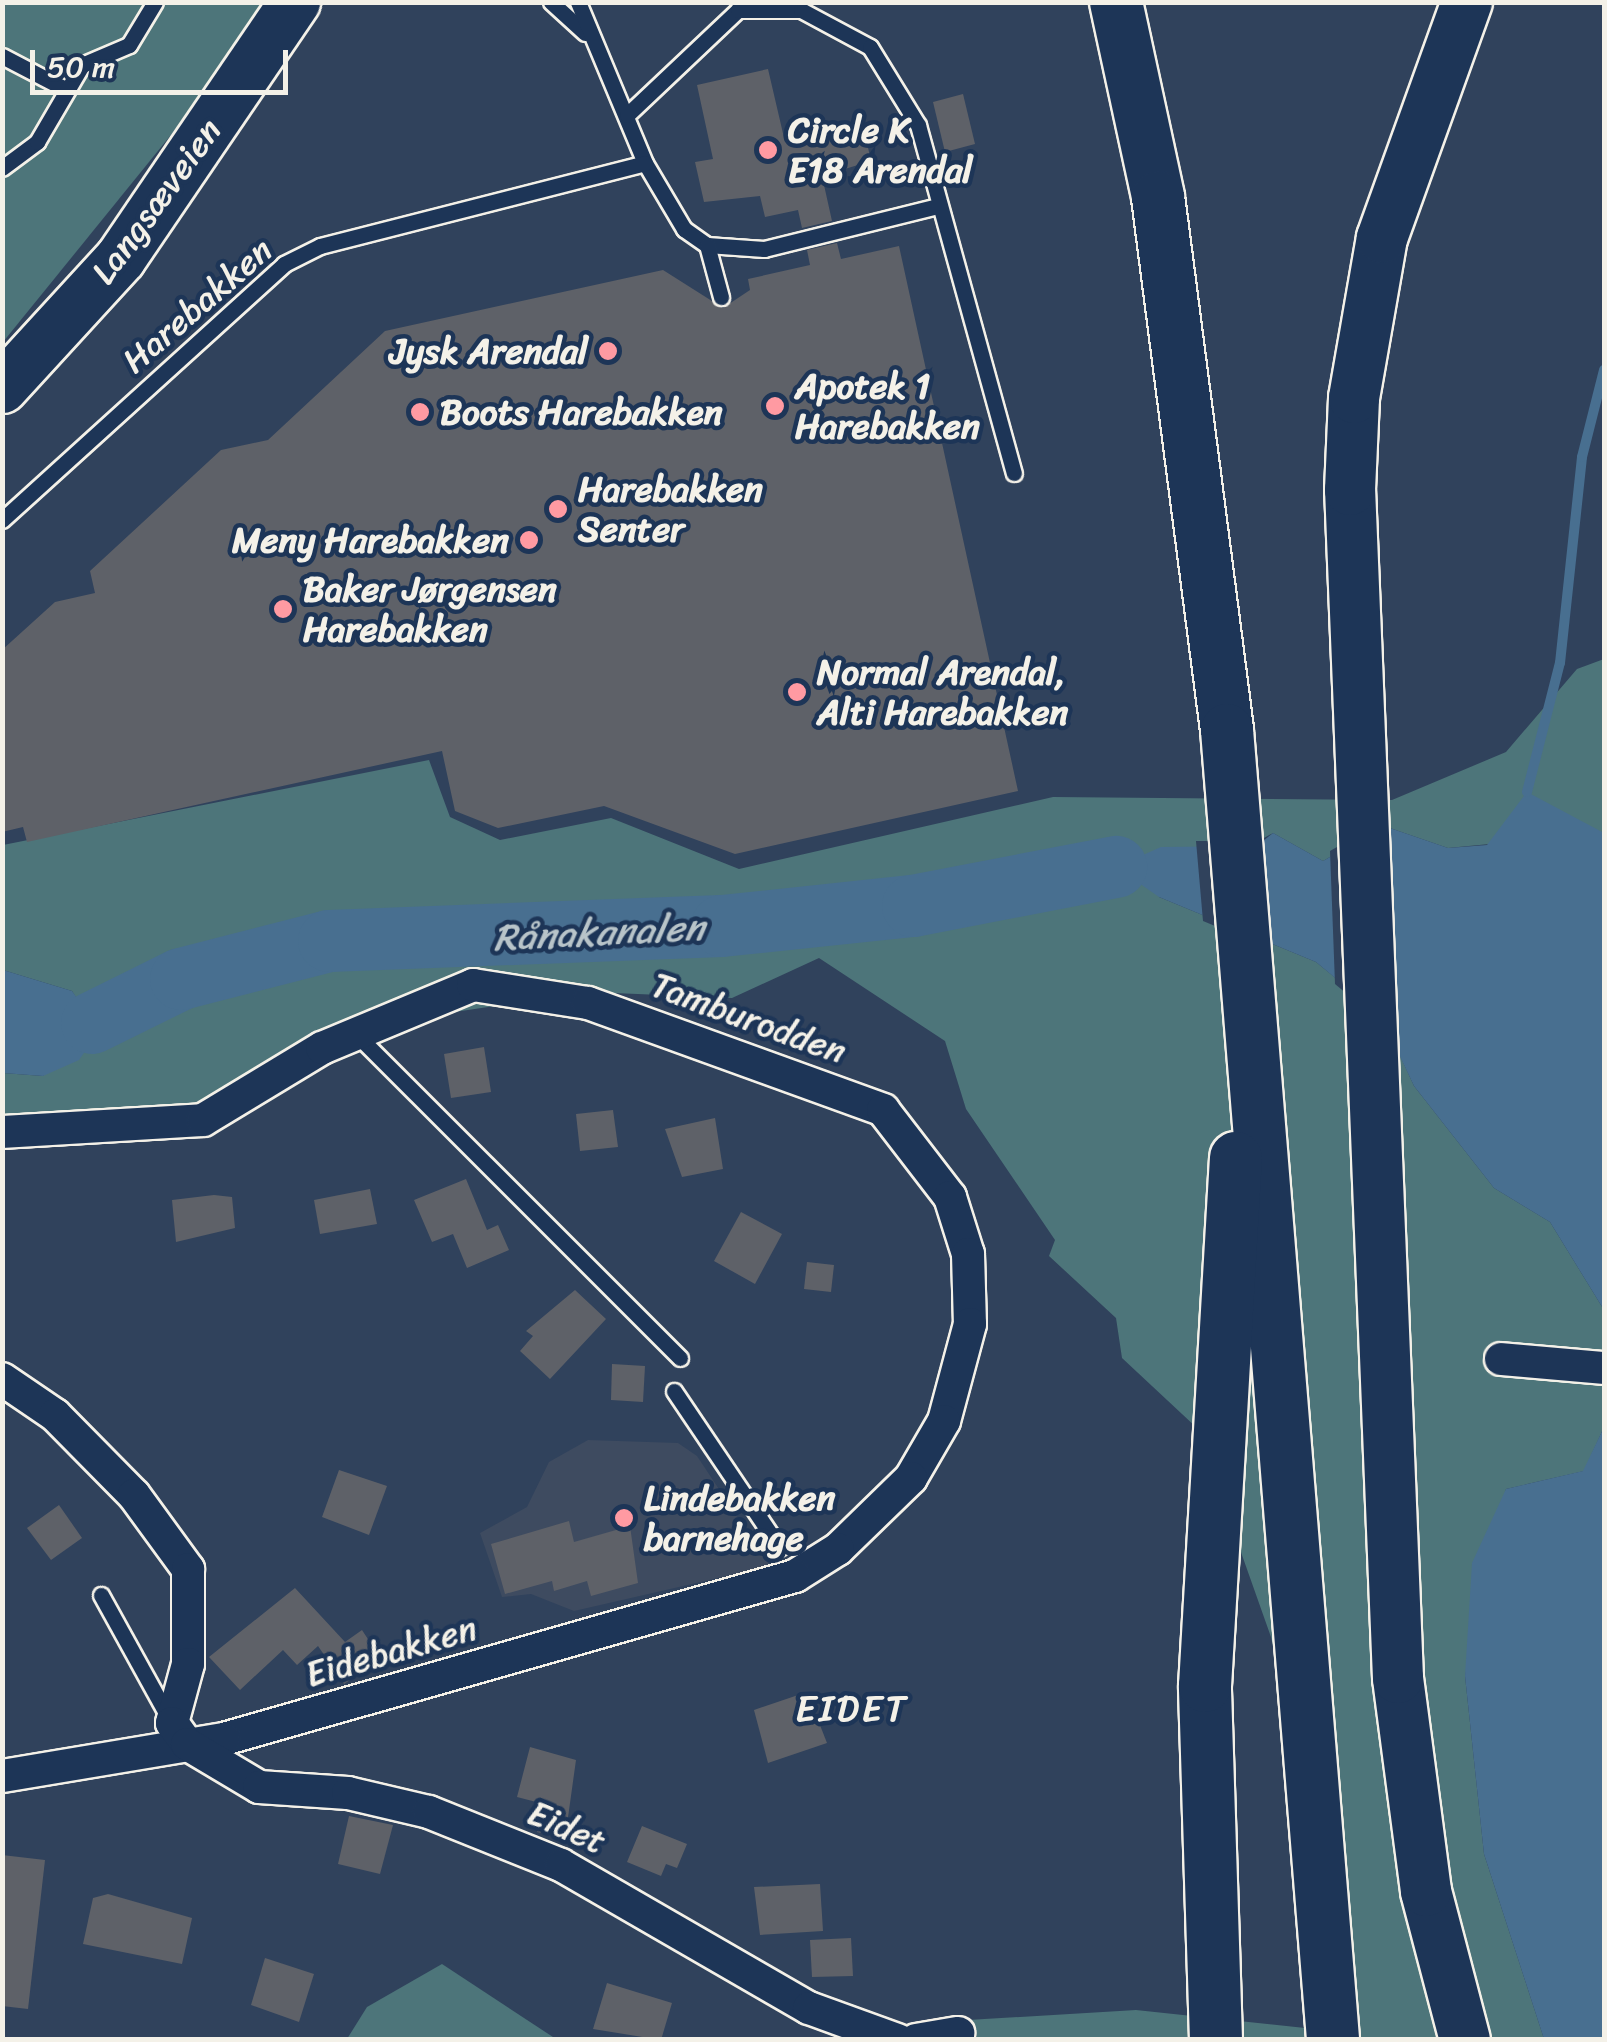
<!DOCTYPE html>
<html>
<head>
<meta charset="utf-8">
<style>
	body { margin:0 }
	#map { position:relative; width:1607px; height:2042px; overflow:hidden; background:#30425c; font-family:Sriracha,sans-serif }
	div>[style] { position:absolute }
	.built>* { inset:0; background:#3e4b60 }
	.green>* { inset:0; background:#4d757a }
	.water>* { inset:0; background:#486f90 }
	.pier>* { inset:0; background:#30425c }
	.stream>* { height:10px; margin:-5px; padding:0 5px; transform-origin:5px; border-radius:5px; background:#486f90 }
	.river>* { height:62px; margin:-31px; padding:0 31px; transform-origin:31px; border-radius:31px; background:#486f90 }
	.building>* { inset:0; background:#5e6168 }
	.roads { filter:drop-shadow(2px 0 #f4f1e8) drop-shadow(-2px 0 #f4f1e8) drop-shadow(0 2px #f4f1e8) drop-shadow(0 -2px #f4f1e8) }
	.service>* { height:15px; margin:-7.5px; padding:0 7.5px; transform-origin:7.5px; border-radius:7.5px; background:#1d3557 }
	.minor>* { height:32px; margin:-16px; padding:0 16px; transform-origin:16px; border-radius:16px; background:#1d3557 }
	.primary>* { height:50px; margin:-25px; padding:0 25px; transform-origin:25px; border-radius:25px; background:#1d3557 }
	.trunk>* { height:52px; margin:-26px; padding:0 26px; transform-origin:26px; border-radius:26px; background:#1d3557 }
	.dots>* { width:28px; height:28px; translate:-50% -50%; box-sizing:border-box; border:5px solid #1d3557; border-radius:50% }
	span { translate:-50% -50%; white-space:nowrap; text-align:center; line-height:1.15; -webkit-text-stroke:9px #1d3557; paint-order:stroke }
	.poi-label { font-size:35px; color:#f4f1e8; font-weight:700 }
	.left { translate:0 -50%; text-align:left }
	.right { translate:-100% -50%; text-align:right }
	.street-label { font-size:35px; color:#f4f1e8 }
	.water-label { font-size:38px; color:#b8c4c9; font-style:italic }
	.neighbourhood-label { font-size:38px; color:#f4f1e8; letter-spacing:2.5px }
	.frame { position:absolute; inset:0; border:5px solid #f4f1e8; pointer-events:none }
	.scale { position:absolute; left:30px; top:50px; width:258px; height:45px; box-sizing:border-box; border:5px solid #f4f1e8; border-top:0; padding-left:12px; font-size:30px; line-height:35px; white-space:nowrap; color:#f4f1e8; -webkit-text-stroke:8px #1d3557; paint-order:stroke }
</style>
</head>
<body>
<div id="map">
	<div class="built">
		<i style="clip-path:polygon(588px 1440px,678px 1443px,697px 1456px,770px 1566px,574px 1611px,531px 1594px,502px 1597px,480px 1533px,527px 1507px,549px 1462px)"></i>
	</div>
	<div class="green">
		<i style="clip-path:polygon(3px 3px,278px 3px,3px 342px)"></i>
		<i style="clip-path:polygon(1604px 659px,1604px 833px,1448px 848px,1384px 826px,1323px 861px,1273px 833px,1159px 897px,1316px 962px,1382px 1016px,1414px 1086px,1494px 1188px,1550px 1222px,1604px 1310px,1604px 1427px,1584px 1471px,1506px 1489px,1465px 1676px,1484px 1854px,1544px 2039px,941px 2039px,951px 2021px,1136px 2010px,1333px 2031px,1315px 1839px,1271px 1637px,1197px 1428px,1122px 1358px,1116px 1318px,1049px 1256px,1055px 1240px,966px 1109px,945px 1041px,819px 958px,732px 998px,590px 992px,387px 1022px,209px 1124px,2px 1134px,3px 1073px,43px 1076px,92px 1023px,72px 991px,3px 970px,3px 845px,429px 760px,450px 817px,500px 840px,611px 818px,739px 869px,1053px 797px,1392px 800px,1506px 752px,1577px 669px)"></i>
		<i style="clip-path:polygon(442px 1964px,556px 2039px,347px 2039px,367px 2007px)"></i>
	</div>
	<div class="water">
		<i style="clip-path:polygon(1527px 792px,1604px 833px,1604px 1310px,1550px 1222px,1494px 1188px,1414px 1086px,1381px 1016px,1316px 962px,1159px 897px,1116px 867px,1161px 847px,1257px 846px,1273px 833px,1323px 861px,1384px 826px,1448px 848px,1487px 845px)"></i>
		<i style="clip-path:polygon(3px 970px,72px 991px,100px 1030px,79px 1060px,43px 1076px,3px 1073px)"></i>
		<i style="clip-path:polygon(1604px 1427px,1604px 2039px,1544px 2039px,1484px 1854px,1465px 1676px,1472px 1563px,1506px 1489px,1583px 1471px)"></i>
	</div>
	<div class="pier">
		<i style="clip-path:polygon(1381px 822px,1377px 1019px,1335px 984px,1330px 851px)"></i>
		<i style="clip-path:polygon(1196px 841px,1255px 841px,1266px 947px,1203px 921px)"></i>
	</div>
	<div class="stream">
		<i style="left:1527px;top:792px;width:133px;rotate:-75.7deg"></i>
		<i style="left:1560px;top:663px;width:207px;rotate:-83.9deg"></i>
		<i style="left:1582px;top:457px;width:90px;rotate:-75.8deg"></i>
	</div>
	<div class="river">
		<i style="left:92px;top:1023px;width:99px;rotate:-26.3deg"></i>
		<i style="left:181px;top:979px;width:153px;rotate:-14.4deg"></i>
		<i style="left:329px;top:941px;width:393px;rotate:-2.2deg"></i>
		<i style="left:722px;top:926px;width:192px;rotate:-6deg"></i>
		<i style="left:913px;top:906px;width:207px;rotate:-10.9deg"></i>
	</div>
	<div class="building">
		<i style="clip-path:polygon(768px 69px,785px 142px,863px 125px,871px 161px,822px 176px,832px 221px,802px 228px,798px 210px,765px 217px,760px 196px,704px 202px,695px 162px,713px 159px,697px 85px)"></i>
		<i style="clip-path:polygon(963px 94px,975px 144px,945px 152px,933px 102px)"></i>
		<i style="clip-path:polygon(837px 243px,841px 259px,899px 246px,1018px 791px,735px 854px,604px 806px,498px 828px,455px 811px,442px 751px,27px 842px,23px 827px,2px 832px,2px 650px,55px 602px,95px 593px,90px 571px,221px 450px,268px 440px,385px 331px,663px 270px,723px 308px,750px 290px,748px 279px,810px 265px,807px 250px)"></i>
		<i style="clip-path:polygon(484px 1047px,491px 1092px,451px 1098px,444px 1054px)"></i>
		<i style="clip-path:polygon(613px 1110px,618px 1147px,580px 1151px,576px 1114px)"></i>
		<i style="clip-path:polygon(715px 1118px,723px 1169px,682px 1177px,665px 1129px)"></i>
		<i style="clip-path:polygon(466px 1179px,487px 1230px,498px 1225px,509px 1250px,467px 1268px,453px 1234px,432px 1242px,414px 1200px)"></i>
		<i style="clip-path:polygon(370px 1189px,377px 1224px,320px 1234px,314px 1200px)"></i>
		<i style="clip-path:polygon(214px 1195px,232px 1197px,235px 1228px,176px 1242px,172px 1200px)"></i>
		<i style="clip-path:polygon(741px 1212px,782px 1234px,755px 1284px,714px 1261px)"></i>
		<i style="clip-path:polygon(807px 1262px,834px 1265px,831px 1292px,804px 1289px)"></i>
		<i style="clip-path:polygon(575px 1290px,606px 1319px,550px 1379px,520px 1351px,533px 1336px,526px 1331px)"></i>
		<i style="clip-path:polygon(612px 1364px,645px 1366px,643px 1402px,611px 1400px)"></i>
		<i style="clip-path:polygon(339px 1470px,387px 1486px,369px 1535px,322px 1517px)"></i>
		<i style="clip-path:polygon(59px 1505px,82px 1538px,51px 1560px,27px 1528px)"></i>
		<i style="clip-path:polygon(569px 1521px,574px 1542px,630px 1526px,638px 1583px,591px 1596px,587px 1581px,554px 1591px,552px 1581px,505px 1594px,491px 1544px)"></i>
		<i style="clip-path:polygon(295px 1588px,345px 1642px,362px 1630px,381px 1659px,344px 1684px,318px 1646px,297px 1665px,283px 1650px,240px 1690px,209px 1657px)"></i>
		<i style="clip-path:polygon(807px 1692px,827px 1743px,768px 1763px,754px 1710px)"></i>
		<i style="clip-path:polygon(530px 1747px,576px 1760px,565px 1839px,537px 1832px,544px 1804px,517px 1797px)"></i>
		<i style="clip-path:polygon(349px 1816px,393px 1825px,380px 1874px,338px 1864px)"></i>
		<i style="clip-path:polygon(642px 1826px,687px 1844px,677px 1868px,666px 1864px,661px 1876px,627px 1862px)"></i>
		<i style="clip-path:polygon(2px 1855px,45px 1860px,28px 2009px,2px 2006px)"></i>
		<i style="clip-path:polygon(820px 1884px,823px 1931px,760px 1935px,754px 1887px)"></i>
		<i style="clip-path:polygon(108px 1894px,192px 1918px,182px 1964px,83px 1944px,93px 1898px)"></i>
		<i style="clip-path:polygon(851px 1938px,853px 1976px,812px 1977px,810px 1940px)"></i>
		<i style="clip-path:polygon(265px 1958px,314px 1974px,299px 2022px,251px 2005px)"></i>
		<i style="clip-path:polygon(607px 1983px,672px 2003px,661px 2040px,593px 2029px)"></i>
	</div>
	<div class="roads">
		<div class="service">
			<i style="left:551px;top:2px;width:46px;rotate:42.4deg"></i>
			<i style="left:578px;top:2px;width:174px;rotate:67.4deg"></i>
			<i style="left:645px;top:163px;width:77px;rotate:59.4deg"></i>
			<i style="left:684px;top:229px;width:28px;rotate:35deg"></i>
			<i style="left:707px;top:245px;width:57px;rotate:4deg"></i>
			<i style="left:764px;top:249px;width:179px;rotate:-13.9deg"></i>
			<i style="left:2px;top:56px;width:71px;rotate:27.6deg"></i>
			<i style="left:627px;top:115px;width:153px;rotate:-43.4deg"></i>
			<i style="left:738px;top:10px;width:63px"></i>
			<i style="left:801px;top:10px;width:78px;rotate:28.2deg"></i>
			<i style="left:870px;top:47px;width:92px;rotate:58.4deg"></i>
			<i style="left:918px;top:125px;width:361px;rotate:74.6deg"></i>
			<i style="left:2px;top:168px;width:44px;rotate:-36.6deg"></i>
			<i style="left:37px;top:142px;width:89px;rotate:-59.7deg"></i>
			<i style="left:82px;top:65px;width:51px;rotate:-23.1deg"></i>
			<i style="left:129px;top:45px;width:50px;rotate:-58.8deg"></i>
			<i style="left:707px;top:245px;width:54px;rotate:74.9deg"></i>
			<i style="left:2px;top:520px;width:381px;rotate:-42.2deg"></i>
			<i style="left:284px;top:264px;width:40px;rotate:-26.6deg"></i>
			<i style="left:320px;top:246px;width:335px;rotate:-14.3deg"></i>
			<i style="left:354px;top:1032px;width:461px;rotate:45deg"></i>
			<i style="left:674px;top:1391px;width:189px;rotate:56deg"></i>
			<i style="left:101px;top:1595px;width:143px;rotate:61.1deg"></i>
		</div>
		<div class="minor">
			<i style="left:2px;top:1132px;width:201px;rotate:-3.4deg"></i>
			<i style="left:203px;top:1120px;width:139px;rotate:-31.2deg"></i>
			<i style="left:322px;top:1048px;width:164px;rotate:-22.6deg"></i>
			<i style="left:473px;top:985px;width:116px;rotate:8.9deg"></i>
			<i style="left:588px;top:1003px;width:314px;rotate:19.9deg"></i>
			<i style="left:883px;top:1110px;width:110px;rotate:52.4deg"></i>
			<i style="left:950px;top:1197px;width:60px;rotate:72.5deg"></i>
			<i style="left:968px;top:1254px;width:70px;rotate:88.4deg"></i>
			<i style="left:970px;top:1324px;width:100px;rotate:105deg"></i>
			<i style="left:944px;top:1421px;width:66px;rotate:120.1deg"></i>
			<i style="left:911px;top:1478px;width:102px;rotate:135.8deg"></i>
			<i style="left:838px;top:1549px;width:51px;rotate:147.9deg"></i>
			<i style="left:795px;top:1576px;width:594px;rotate:164.07deg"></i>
			<i style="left:224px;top:1739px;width:225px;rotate:170.5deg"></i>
			<i style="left:1501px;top:1359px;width:103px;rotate:5deg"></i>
			<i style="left:2px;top:1379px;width:64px;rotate:34.2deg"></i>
			<i style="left:55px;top:1415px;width:112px;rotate:45.4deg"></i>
			<i style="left:134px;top:1495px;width:92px;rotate:53.9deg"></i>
			<i style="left:188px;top:1569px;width:95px;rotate:90deg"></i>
			<i style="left:188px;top:1664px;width:61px;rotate:105.2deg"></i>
			<i style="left:172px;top:1723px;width:26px;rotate:54deg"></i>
			<i style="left:187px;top:1744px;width:84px;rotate:30.8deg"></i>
			<i style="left:259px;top:1787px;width:89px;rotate:3.9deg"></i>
			<i style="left:348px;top:1793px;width:83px;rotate:13.2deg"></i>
			<i style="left:429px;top:1812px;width:142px;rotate:21.9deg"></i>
			<i style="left:561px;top:1865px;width:286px;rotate:30deg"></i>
			<i style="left:809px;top:2008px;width:94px;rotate:20deg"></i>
			<i style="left:916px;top:2040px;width:43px;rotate:-9.5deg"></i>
		</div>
		<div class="primary">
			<i style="left:2px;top:388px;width:176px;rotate:-47.5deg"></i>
			<i style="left:121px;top:258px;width:310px;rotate:-55.8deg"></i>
			<i style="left:1465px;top:2040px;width:154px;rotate:-104.7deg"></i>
			<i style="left:1426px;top:1891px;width:215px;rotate:-97.5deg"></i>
			<i style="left:1398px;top:1678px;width:1189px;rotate:-92.31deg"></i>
			<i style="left:1350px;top:490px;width:92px;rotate:-87.5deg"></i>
			<i style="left:1354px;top:398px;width:162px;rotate:-80.1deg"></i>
			<i style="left:1382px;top:238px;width:251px;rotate:-70.2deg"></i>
		</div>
		<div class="trunk">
			<i style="left:1116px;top:2px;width:199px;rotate:77.8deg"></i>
			<i style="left:1158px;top:197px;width:537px;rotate:82.62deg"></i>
			<i style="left:1227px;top:730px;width:1314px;rotate:85.37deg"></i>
			<i style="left:1216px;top:2040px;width:354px;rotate:-91.8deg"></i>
			<i style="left:1205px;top:1686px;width:529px;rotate:-86.64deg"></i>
		</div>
	</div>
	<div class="dots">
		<i style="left:768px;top:150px;background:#ff9aa2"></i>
		<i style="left:608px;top:351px;background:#ff9aa2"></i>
		<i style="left:775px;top:406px;background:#ff9aa2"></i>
		<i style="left:420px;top:412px;background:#ff9aa2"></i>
		<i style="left:558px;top:509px;background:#ff9aa2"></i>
		<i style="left:529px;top:540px;background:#ff9aa2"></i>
		<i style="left:283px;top:609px;background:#ff9aa2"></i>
		<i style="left:797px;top:692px;background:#ff9aa2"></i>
		<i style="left:624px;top:1518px;background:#ff9aa2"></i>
	</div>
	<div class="poi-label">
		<span class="left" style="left:788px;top:150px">Circle K<br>E18 Arendal</span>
		<span class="right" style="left:588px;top:351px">Jysk Arendal</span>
		<span class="left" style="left:795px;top:406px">Apotek 1<br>Harebakken</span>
		<span class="left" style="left:440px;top:412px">Boots Harebakken</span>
		<span class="left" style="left:578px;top:509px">Harebakken<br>Senter</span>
		<span class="right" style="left:509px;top:540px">Meny Harebakken</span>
		<span class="left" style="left:303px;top:609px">Baker Jørgensen<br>Harebakken</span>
		<span class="left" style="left:817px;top:692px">Normal Arendal,<br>Alti Harebakken</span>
		<span class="left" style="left:644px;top:1518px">Lindebakken<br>barnehage</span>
	</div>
	<div class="street-label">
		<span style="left:156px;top:201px;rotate:-54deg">Langsæveien</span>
		<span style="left:197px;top:305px;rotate:-41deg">Harebakken</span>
		<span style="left:749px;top:1018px;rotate:20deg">Tamburodden</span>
		<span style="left:391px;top:1651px;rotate:-16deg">Eidebakken</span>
		<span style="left:567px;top:1827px;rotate:24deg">Eidet</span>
	</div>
	<div class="water-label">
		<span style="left:599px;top:933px;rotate:-3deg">Rånakanalen</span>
	</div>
	<div class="neighbourhood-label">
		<span style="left:852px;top:1709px">EIDET</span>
	</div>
	<div class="frame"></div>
	<div class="scale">50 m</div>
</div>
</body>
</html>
